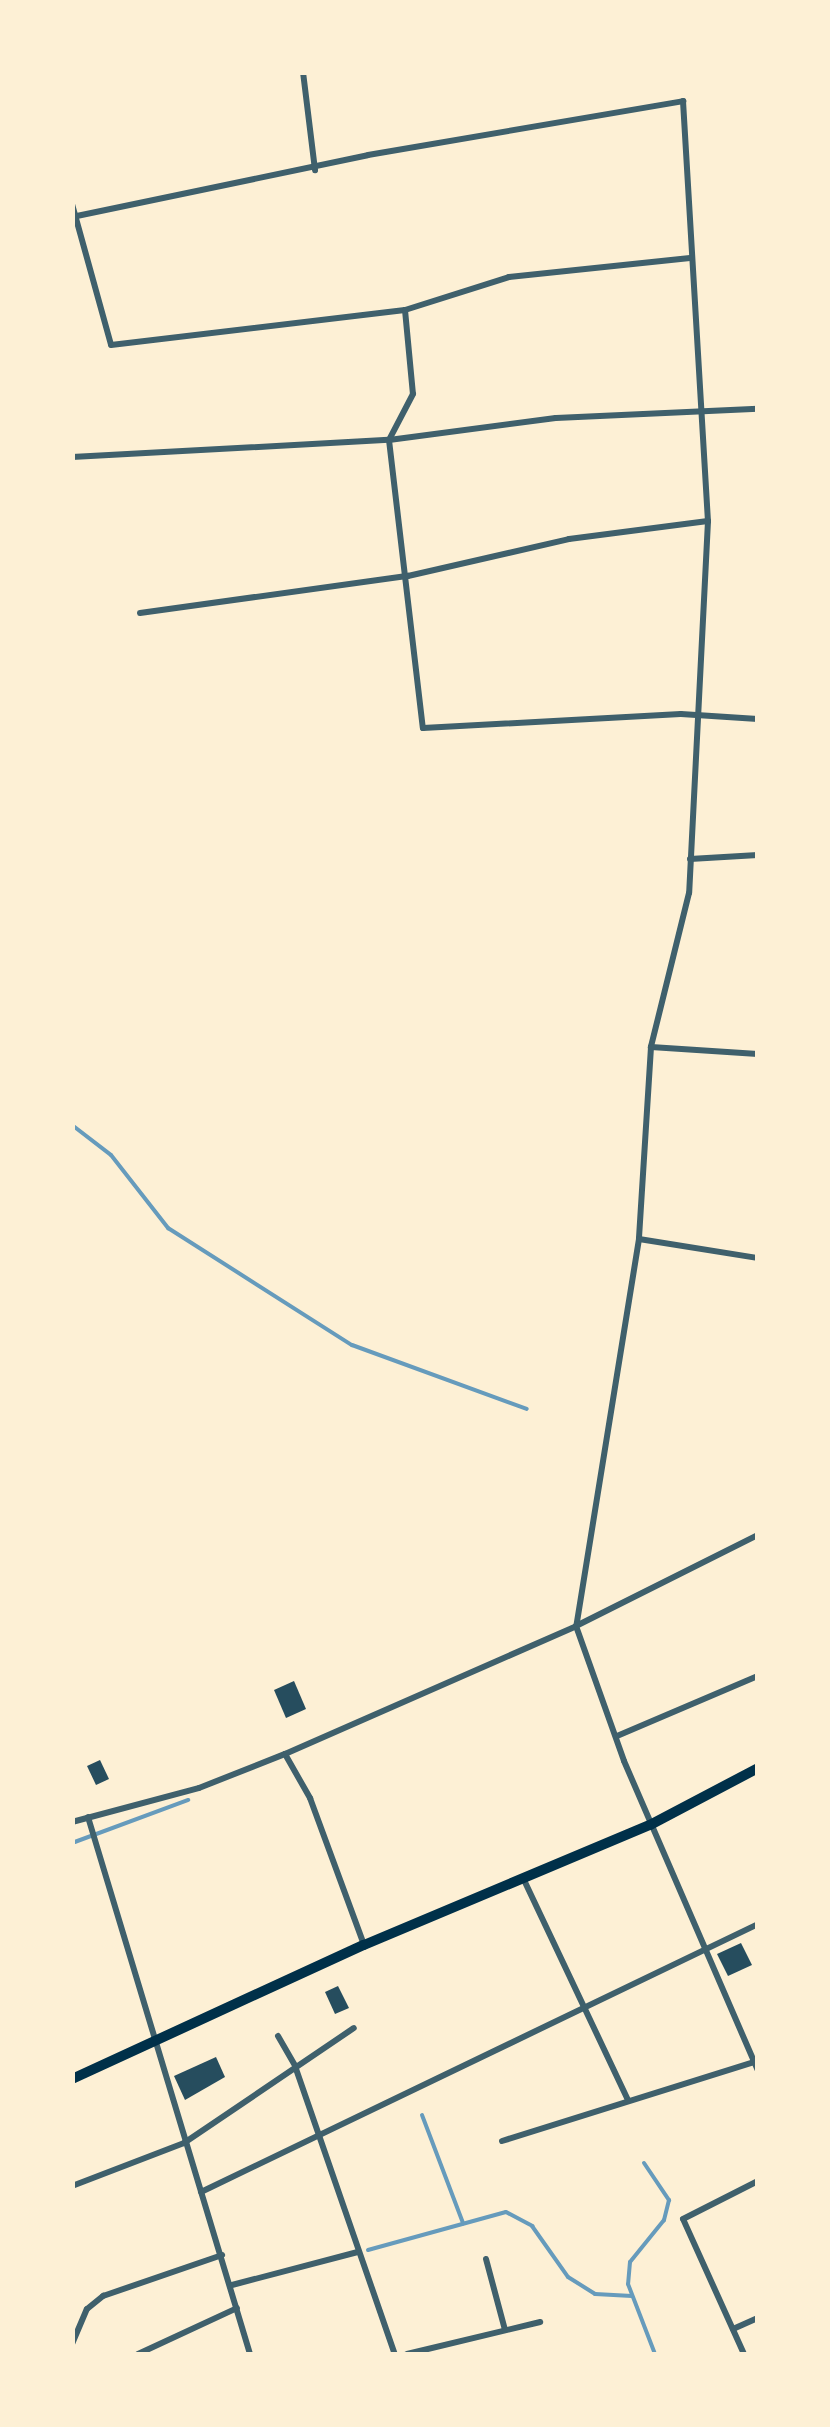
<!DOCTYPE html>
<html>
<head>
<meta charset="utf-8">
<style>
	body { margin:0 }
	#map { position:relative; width:830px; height:2427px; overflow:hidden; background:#fdf0d5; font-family:Rubik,sans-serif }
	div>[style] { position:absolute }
	.stream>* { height:4px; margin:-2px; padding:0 2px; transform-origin:2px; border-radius:2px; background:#669bbc }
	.building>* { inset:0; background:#264d5e }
	.minor>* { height:6px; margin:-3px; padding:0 3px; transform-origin:3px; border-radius:3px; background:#3f606c }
	.trunk>* { height:10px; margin:-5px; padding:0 5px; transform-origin:5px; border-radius:5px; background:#003049 }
	span { translate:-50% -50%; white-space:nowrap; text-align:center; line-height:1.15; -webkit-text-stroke:10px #fdf0d5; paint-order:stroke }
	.frame { position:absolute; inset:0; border:75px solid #fdf0d5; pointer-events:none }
</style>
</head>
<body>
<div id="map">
	<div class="stream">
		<i style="left:72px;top:1125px;width:49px;rotate:37.6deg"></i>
		<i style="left:111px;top:1155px;width:93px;rotate:52deg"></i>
		<i style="left:168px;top:1228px;width:218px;rotate:32.5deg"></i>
		<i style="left:352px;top:1345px;width:186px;rotate:20.1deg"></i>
		<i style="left:72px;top:1843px;width:124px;rotate:-20.3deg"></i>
		<i style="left:422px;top:2115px;width:116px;rotate:69.2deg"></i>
		<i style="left:644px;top:2163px;width:45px;rotate:56deg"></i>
		<i style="left:669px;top:2200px;width:21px;rotate:104deg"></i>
		<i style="left:664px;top:2220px;width:54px;rotate:129deg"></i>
		<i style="left:630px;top:2262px;width:22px;rotate:95deg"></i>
		<i style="left:628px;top:2284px;width:75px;rotate:68.9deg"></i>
		<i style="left:368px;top:2250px;width:143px;rotate:-15.4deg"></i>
		<i style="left:506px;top:2212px;width:30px;rotate:28deg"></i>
		<i style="left:532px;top:2226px;width:62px;rotate:54.8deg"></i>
		<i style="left:568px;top:2277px;width:32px;rotate:32deg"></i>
		<i style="left:595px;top:2294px;width:37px;rotate:3deg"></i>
	</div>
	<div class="building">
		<i style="clip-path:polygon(294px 1681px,306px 1709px,286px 1718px,274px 1690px)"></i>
		<i style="clip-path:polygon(100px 1760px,109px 1779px,96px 1785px,87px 1766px)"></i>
		<i style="clip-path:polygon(741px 1943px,752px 1965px,728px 1976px,717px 1954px)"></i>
		<i style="clip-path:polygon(338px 1986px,349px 2008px,335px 2014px,325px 1992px)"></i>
		<i style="clip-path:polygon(216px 2057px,225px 2077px,185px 2100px,174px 2076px)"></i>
	</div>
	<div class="minor">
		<i style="left:303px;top:72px;width:99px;rotate:83deg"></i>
		<i style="left:72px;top:204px;width:146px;rotate:74.5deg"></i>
		<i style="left:111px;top:345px;width:296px;rotate:-6.8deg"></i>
		<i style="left:405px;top:310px;width:84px;rotate:84.6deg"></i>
		<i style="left:413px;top:394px;width:52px;rotate:117.6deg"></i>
		<i style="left:389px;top:440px;width:290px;rotate:83.3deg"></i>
		<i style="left:423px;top:728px;width:258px;rotate:-3.1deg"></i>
		<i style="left:681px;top:714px;width:77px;rotate:3.7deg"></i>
		<i style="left:72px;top:217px;width:302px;rotate:-11.8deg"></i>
		<i style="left:368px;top:155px;width:320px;rotate:-9.7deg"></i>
		<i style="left:683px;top:101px;width:421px;rotate:86.6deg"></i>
		<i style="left:708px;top:521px;width:372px;rotate:92.9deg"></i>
		<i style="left:689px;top:893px;width:159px;rotate:103.9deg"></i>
		<i style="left:651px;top:1047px;width:192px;rotate:93.6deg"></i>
		<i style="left:639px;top:1239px;width:392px;rotate:99.2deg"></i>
		<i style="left:576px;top:1626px;width:143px;rotate:70.4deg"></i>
		<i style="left:624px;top:1761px;width:337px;rotate:66.6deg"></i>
		<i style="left:405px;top:310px;width:109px;rotate:-17.6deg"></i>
		<i style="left:509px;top:277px;width:182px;rotate:-6deg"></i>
		<i style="left:72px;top:457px;width:317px;rotate:-3.1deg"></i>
		<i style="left:389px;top:440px;width:168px;rotate:-7.5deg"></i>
		<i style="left:556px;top:418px;width:202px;rotate:-2.6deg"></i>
		<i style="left:140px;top:613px;width:271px;rotate:-7.9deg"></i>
		<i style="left:408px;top:576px;width:165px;rotate:-12.9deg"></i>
		<i style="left:569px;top:539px;width:140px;rotate:-7.4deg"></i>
		<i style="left:690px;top:859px;width:68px;rotate:-3.4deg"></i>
		<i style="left:651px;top:1047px;width:107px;rotate:3.7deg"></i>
		<i style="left:639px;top:1239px;width:121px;rotate:9.1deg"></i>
		<i style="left:617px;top:1736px;width:153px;rotate:-23.1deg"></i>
		<i style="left:285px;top:1754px;width:51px;rotate:60.4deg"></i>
		<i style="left:310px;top:1798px;width:157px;rotate:69.8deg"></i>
		<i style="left:88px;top:1817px;width:561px;rotate:73.21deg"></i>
		<i style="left:72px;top:1822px;width:131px;rotate:-15deg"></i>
		<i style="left:199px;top:1788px;width:92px;rotate:-21.6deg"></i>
		<i style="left:285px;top:1754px;width:318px;rotate:-23.7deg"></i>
		<i style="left:576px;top:1626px;width:203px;rotate:-26.6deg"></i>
		<i style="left:524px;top:1880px;width:243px;rotate:64.7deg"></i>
		<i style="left:278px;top:2036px;width:34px;rotate:60deg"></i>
		<i style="left:295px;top:2066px;width:305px;rotate:70.9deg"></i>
		<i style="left:502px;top:2141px;width:268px;rotate:-17.4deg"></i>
		<i style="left:72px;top:2186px;width:120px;rotate:-21deg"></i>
		<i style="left:184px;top:2143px;width:205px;rotate:-34.1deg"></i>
		<i style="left:201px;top:2192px;width:618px;rotate:-25.69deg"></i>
		<i style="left:486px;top:2259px;width:73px;rotate:75deg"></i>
		<i style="left:232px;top:2285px;width:130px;rotate:-14.7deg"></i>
		<i style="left:733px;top:2329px;width:27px;rotate:-24deg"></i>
		<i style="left:72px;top:2344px;width:38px;rotate:-67deg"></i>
		<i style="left:87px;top:2309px;width:21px;rotate:-39deg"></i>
		<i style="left:103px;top:2296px;width:126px;rotate:-19deg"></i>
		<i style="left:138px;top:2354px;width:109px;rotate:-24.9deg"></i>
		<i style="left:407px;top:2354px;width:137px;rotate:-13.5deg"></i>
		<i style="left:744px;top:2354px;width:148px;rotate:-114.3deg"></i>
		<i style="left:683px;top:2219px;width:84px;rotate:-26.9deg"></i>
	</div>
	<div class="trunk">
		<i style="left:72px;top:2079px;width:321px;rotate:-24.7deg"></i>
		<i style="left:364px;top:1945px;width:310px;rotate:-22.8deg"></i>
		<i style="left:650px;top:1825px;width:122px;rotate:-27.8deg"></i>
	</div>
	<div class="frame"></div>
</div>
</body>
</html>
